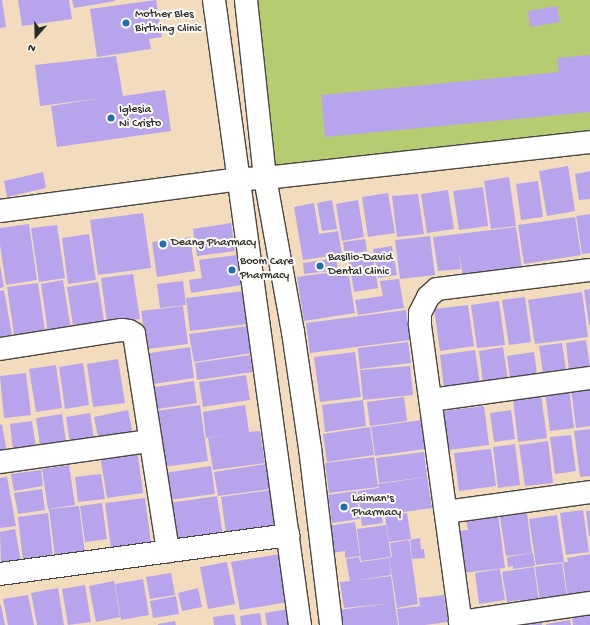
<!DOCTYPE html>
<html>
<head>
<meta charset="utf-8">
<style>
	body { margin:0 }
	#map { position:relative; width:590px; height:625px; overflow:hidden; background:#f3dcbe; font-family:"Gochi Hand",sans-serif }
	div>[style] { position:absolute }
	.green>* { inset:0; background:#b6cc70 }
	.building>* { inset:0; background:#b8a4ed }
	.roads { filter:drop-shadow(1px 0 #494641) drop-shadow(-1px 0 #494641) drop-shadow(0 1px #494641) drop-shadow(0 -1px #494641) }
	.minor>* { height:22px; margin:-11px; padding:0 11px; transform-origin:11px; border-radius:11px; background:#fff }
	.dots>* { width:11px; height:11px; translate:-50% -50%; box-sizing:border-box; border:2px solid #fdfcf7; border-radius:50% }
	span { translate:-50% -50%; white-space:nowrap; text-align:center; line-height:1.15; -webkit-text-stroke:4px #fdfcf7; paint-order:stroke }
	.poi-label { font-size:12px; color:#2b2b2b }
	.left { translate:0 -50%; text-align:left }
	.north { position:absolute; left:16px; top:16px; width:40px; height:40px; -webkit-text-stroke:3px #fdfcf7; paint-order:stroke; rotate:200deg; font-size:11px; font-weight:700; line-height:16px; text-align:center; color:#2b2b2b }
	.north::after { content:''; display:block; margin:auto; width:14px; height:18px; background:#2b2b2b; clip-path:polygon(50% 0,100% 100%,50% 72%,0 100%) }
</style>
</head>
<body>
<div id="map">
	<div class="green">
		<i style="clip-path:polygon(246px 0,590px 0,590px 142px,265px 178px)"></i>
	</div>
	<div class="building">
		<i style="clip-path:polygon(0 0,2px 0,6px 27px,0 28px)"></i>
		<i style="clip-path:polygon(18px 0,69px 0,72px 19px,22px 26px)"></i>
		<i style="clip-path:polygon(72px 0,115px 0,115px 1px,74px 8px)"></i>
		<i style="clip-path:polygon(156px 0,162px 37px,149px 39px,151px 49px,97px 57px,90px 9px)"></i>
		<i style="clip-path:polygon(557px 6px,560px 22px,530px 27px,528px 11px)"></i>
		<i style="clip-path:polygon(590px 55px,590px 112px,325px 137px,321px 95px,559px 72px,557px 58px)"></i>
		<i style="clip-path:polygon(116px 56px,123px 96px,165px 90px,171px 131px,57px 147px,51px 106px,102px 98px,40px 106px,35px 65px)"></i>
		<i style="clip-path:polygon(568px 166px,575px 211px,547px 216px,539px 171px)"></i>
		<i style="clip-path:polygon(590px 171px,590px 199px,579px 200px,575px 174px)"></i>
		<i style="clip-path:polygon(43px 172px,46px 188px,7px 197px,4px 181px)"></i>
		<i style="clip-path:polygon(509px 177px,516px 226px,491px 229px,484px 181px)"></i>
		<i style="clip-path:polygon(538px 181px,543px 217px,521px 220px,516px 184px)"></i>
		<i style="clip-path:polygon(483px 187px,488px 226px,459px 230px,453px 191px)"></i>
		<i style="clip-path:polygon(448px 190px,454px 229px,427px 233px,421px 194px)"></i>
		<i style="clip-path:polygon(388px 193px,395px 233px,368px 237px,362px 197px)"></i>
		<i style="clip-path:polygon(418px 194px,424px 234px,397px 237px,392px 196px)"></i>
		<i style="clip-path:polygon(332px 200px,337px 229px,322px 231px,317px 203px)"></i>
		<i style="clip-path:polygon(358px 200px,364px 237px,342px 241px,336px 204px)"></i>
		<i style="clip-path:polygon(314px 203px,319px 234px,338px 231px,342px 254px,303px 260px,294px 207px)"></i>
		<i style="clip-path:polygon(143px 213px,151px 268px,98px 275px,90px 220px)"></i>
		<i style="clip-path:polygon(590px 214px,590px 253px,582px 254px,576px 216px)"></i>
		<i style="clip-path:polygon(575px 217px,581px 255px,524px 264px,518px 225px)"></i>
		<i style="clip-path:polygon(231px 223px,235px 251px,197px 256px,193px 229px)"></i>
		<i style="clip-path:polygon(29px 224px,37px 280px,6px 285px,0 245px,0 228px)"></i>
		<i style="clip-path:polygon(57px 225px,65px 278px,39px 282px,31px 228px)"></i>
		<i style="clip-path:polygon(516px 227px,522px 268px,463px 276px,459px 252px,461px 269px,438px 271px,433px 237px)"></i>
		<i style="clip-path:polygon(89px 234px,96px 280px,68px 284px,62px 238px)"></i>
		<i style="clip-path:polygon(430px 236px,435px 275px,400px 279px,395px 240px)"></i>
		<i style="clip-path:polygon(190px 237px,195px 271px,157px 277px,152px 242px)"></i>
		<i style="clip-path:polygon(365px 239px,367px 251px,345px 255px,343px 242px)"></i>
		<i style="clip-path:polygon(392px 246px,397px 275px,378px 278px,373px 249px)"></i>
		<i style="clip-path:polygon(237px 255px,242px 285px,191px 293px,189px 280px,202px 278px,199px 260px)"></i>
		<i style="clip-path:polygon(373px 257px,378px 288px,354px 292px,349px 261px)"></i>
		<i style="clip-path:polygon(336px 258px,338px 270px,304px 274px,303px 263px)"></i>
		<i style="clip-path:polygon(0 265px,4px 287px,0 288px)"></i>
		<i style="clip-path:polygon(348px 270px,355px 313px,304px 321px,297px 277px)"></i>
		<i style="clip-path:polygon(133px 274px,140px 319px,107px 323px,101px 278px)"></i>
		<i style="clip-path:polygon(399px 279px,404px 308px,358px 315px,355px 300px,383px 296px,380px 281px)"></i>
		<i style="clip-path:polygon(63px 280px,71px 330px,48px 333px,41px 284px)"></i>
		<i style="clip-path:polygon(183px 281px,186px 305px,160px 308px,157px 284px)"></i>
		<i style="clip-path:polygon(98px 282px,105px 327px,74px 332px,67px 287px)"></i>
		<i style="clip-path:polygon(38px 283px,46px 337px,15px 341px,7px 287px)"></i>
		<i style="clip-path:polygon(590px 289px,590px 325px,589px 325px,584px 290px)"></i>
		<i style="clip-path:polygon(4px 290px,12px 335px,0 337px,0 291px)"></i>
		<i style="clip-path:polygon(244px 291px,248px 324px,190px 331px,186px 298px)"></i>
		<i style="clip-path:polygon(582px 292px,588px 337px,535px 344px,528px 300px)"></i>
		<i style="clip-path:polygon(525px 297px,531px 342px,509px 345px,502px 300px)"></i>
		<i style="clip-path:polygon(499px 301px,505px 345px,477px 348px,471px 305px)"></i>
		<i style="clip-path:polygon(468px 305px,474px 346px,440px 351px,434px 309px)"></i>
		<i style="clip-path:polygon(183px 306px,188px 344px,147px 349px,141px 311px)"></i>
		<i style="clip-path:polygon(406px 310px,410px 340px,310px 353px,306px 323px)"></i>
		<i style="clip-path:polygon(248px 326px,252px 353px,194px 362px,189px 334px)"></i>
		<i style="clip-path:polygon(586px 340px,590px 367px,569px 370px,566px 343px)"></i>
		<i style="clip-path:polygon(408px 342px,411px 363px,360px 369px,358px 348px)"></i>
		<i style="clip-path:polygon(562px 343px,567px 377px,544px 381px,539px 346px)"></i>
		<i style="clip-path:polygon(190px 347px,194px 378px,147px 385px,143px 354px)"></i>
		<i style="clip-path:polygon(503px 347px,509px 387px,484px 390px,479px 351px)"></i>
		<i style="clip-path:polygon(475px 350px,481px 391px,445px 396px,440px 355px)"></i>
		<i style="clip-path:polygon(355px 352px,361px 397px,320px 402px,314px 357px)"></i>
		<i style="clip-path:polygon(534px 352px,538px 382px,511px 386px,507px 356px)"></i>
		<i style="clip-path:polygon(250px 355px,253px 372px,197px 380px,195px 363px)"></i>
		<i style="clip-path:polygon(118px 359px,125px 403px,93px 407px,87px 364px)"></i>
		<i style="clip-path:polygon(83px 363px,89px 405px,65px 409px,59px 367px)"></i>
		<i style="clip-path:polygon(56px 365px,62px 408px,36px 412px,29px 369px)"></i>
		<i style="clip-path:polygon(410px 366px,413px 395px,363px 400px,366px 426px,325px 432px,322px 405px,363px 400px,360px 370px)"></i>
		<i style="clip-path:polygon(26px 373px,31px 415px,4px 418px,0 376px)"></i>
		<i style="clip-path:polygon(246px 375px,250px 400px,203px 407px,199px 382px)"></i>
		<i style="clip-path:polygon(194px 381px,197px 403px,151px 410px,148px 388px)"></i>
		<i style="clip-path:polygon(590px 387px,590px 426px,576px 428px,571px 389px)"></i>
		<i style="clip-path:polygon(569px 388px,574px 428px,550px 431px,545px 391px)"></i>
		<i style="clip-path:polygon(541px 395px,547px 438px,518px 442px,513px 399px)"></i>
		<i style="clip-path:polygon(404px 397px,407px 421px,370px 426px,367px 402px)"></i>
		<i style="clip-path:polygon(200px 405px,208px 461px,163px 467px,155px 411px)"></i>
		<i style="clip-path:polygon(245px 405px,249px 432px,260px 431px,265px 463px,213px 470px,208px 438px,231px 434px,206px 438px,203px 412px)"></i>
		<i style="clip-path:polygon(484px 406px,489px 445px,448px 450px,443px 411px)"></i>
		<i style="clip-path:polygon(128px 410px,134px 439px,100px 446px,94px 417px)"></i>
		<i style="clip-path:polygon(511px 410px,515px 439px,494px 442px,490px 413px)"></i>
		<i style="clip-path:polygon(90px 413px,94px 439px,70px 443px,66px 417px)"></i>
		<i style="clip-path:polygon(62px 414px,67px 448px,41px 452px,36px 418px)"></i>
		<i style="clip-path:polygon(421px 420px,425px 449px,375px 456px,371px 427px)"></i>
		<i style="clip-path:polygon(32px 421px,36px 448px,13px 450px,10px 424px)"></i>
		<i style="clip-path:polygon(2px 424px,7px 453px,0 454px,0 425px)"></i>
		<i style="clip-path:polygon(370px 427px,374px 455px,327px 462px,323px 434px)"></i>
		<i style="clip-path:polygon(590px 429px,590px 476px,580px 477px,574px 431px)"></i>
		<i style="clip-path:polygon(571px 435px,576px 471px,555px 474px,550px 437px)"></i>
		<i style="clip-path:polygon(548px 441px,553px 483px,525px 486px,519px 445px)"></i>
		<i style="clip-path:polygon(515px 444px,520px 485px,498px 488px,493px 447px)"></i>
		<i style="clip-path:polygon(137px 449px,143px 493px,107px 498px,100px 455px)"></i>
		<i style="clip-path:polygon(491px 449px,496px 486px,459px 491px,454px 453px)"></i>
		<i style="clip-path:polygon(424px 452px,427px 477px,379px 483px,376px 458px)"></i>
		<i style="clip-path:polygon(374px 457px,378px 487px,329px 493px,325px 463px)"></i>
		<i style="clip-path:polygon(266px 464px,270px 489px,218px 496px,214px 472px)"></i>
		<i style="clip-path:polygon(69px 465px,75px 505px,48px 509px,42px 469px)"></i>
		<i style="clip-path:polygon(211px 466px,215px 494px,168px 500px,164px 473px)"></i>
		<i style="clip-path:polygon(41px 470px,43px 486px,14px 491px,11px 474px)"></i>
		<i style="clip-path:polygon(101px 474px,105px 499px,78px 502px,75px 477px)"></i>
		<i style="clip-path:polygon(7px 477px,16px 526px,0 528px,0 478px)"></i>
		<i style="clip-path:polygon(427px 477px,432px 508px,382px 515px,383px 523px,362px 526px,358px 491px,379px 488px,378px 484px)"></i>
		<i style="clip-path:polygon(42px 489px,45px 510px,18px 514px,14px 493px)"></i>
		<i style="clip-path:polygon(271px 490px,277px 526px,226px 533px,221px 497px)"></i>
		<i style="clip-path:polygon(356px 491px,360px 519px,332px 523px,328px 495px)"></i>
		<i style="clip-path:polygon(217px 496px,223px 536px,175px 543px,169px 503px)"></i>
		<i style="clip-path:polygon(145px 498px,151px 543px,111px 548px,105px 503px)"></i>
		<i style="clip-path:polygon(102px 503px,107px 539px,85px 542px,80px 506px)"></i>
		<i style="clip-path:polygon(79px 506px,85px 553px,55px 557px,49px 509px)"></i>
		<i style="clip-path:polygon(583px 510px,589px 552px,566px 555px,560px 513px)"></i>
		<i style="clip-path:polygon(586px 511px,590px 511px,590px 536px,589px 536px)"></i>
		<i style="clip-path:polygon(48px 513px,53px 558px,23px 561px,18px 517px)"></i>
		<i style="clip-path:polygon(407px 513px,411px 539px,389px 542px,385px 516px)"></i>
		<i style="clip-path:polygon(527px 513px,532px 553px,506px 556px,500px 517px)"></i>
		<i style="clip-path:polygon(498px 514px,505px 568px,463px 573px,458px 531px,468px 530px,466px 519px)"></i>
		<i style="clip-path:polygon(557px 515px,564px 562px,536px 565px,529px 519px)"></i>
		<i style="clip-path:polygon(355px 522px,360px 556px,345px 558px,345px 551px,332px 553px,328px 526px)"></i>
		<i style="clip-path:polygon(386px 525px,391px 557px,361px 561px,357px 529px)"></i>
		<i style="clip-path:polygon(15px 529px,21px 561px,1px 565px,0 532px)"></i>
		<i style="clip-path:polygon(420px 538px,421px 550px,424px 549px,425px 558px,412px 559px,410px 540px)"></i>
		<i style="clip-path:polygon(409px 540px,418px 604px,397px 608px,389px 558px,392px 557px,390px 543px)"></i>
		<i style="clip-path:polygon(286px 553px,294px 601px,240px 610px,231px 562px)"></i>
		<i style="clip-path:polygon(533px 553px,535px 566px,513px 569px,513px 566px,508px 567px,507px 557px)"></i>
		<i style="clip-path:polygon(590px 554px,590px 598px,568px 601px,563px 562px,568px 562px,567px 558px)"></i>
		<i style="clip-path:polygon(359px 557px,360px 562px,389px 558px,391px 575px,352px 581px,391px 576px,398px 625px,340px 625px,338px 610px,392px 603px,344px 608px,340px 582px,350px 581px,346px 559px)"></i>
		<i style="clip-path:polygon(227px 562px,235px 604px,208px 609px,200px 567px)"></i>
		<i style="clip-path:polygon(562px 563px,568px 604px,541px 608px,535px 567px)"></i>
		<i style="clip-path:polygon(534px 567px,540px 608px,521px 611px,520px 600px,507px 602px,502px 572px)"></i>
		<i style="clip-path:polygon(500px 569px,505px 600px,479px 604px,475px 573px)"></i>
		<i style="clip-path:polygon(171px 573px,175px 595px,150px 599px,146px 577px)"></i>
		<i style="clip-path:polygon(143px 579px,149px 615px,121px 620px,115px 584px)"></i>
		<i style="clip-path:polygon(114px 581px,120px 617px,96px 622px,89px 586px)"></i>
		<i style="clip-path:polygon(85px 585px,91px 622px,68px 625px,62px 589px)"></i>
		<i style="clip-path:polygon(58px 588px,64px 625px,37px 625px,31px 593px)"></i>
		<i style="clip-path:polygon(198px 588px,202px 607px,182px 611px,178px 593px)"></i>
		<i style="clip-path:polygon(28px 595px,34px 625px,8px 625px,3px 599px)"></i>
		<i style="clip-path:polygon(444px 595px,448px 622px,425px 625px,399px 625px,397px 609px,420px 606px,419px 598px)"></i>
		<i style="clip-path:polygon(176px 596px,179px 614px,153px 618px,150px 601px)"></i>
		<i style="clip-path:polygon(0 605px,1px 605px,5px 625px,0 625px)"></i>
		<i style="clip-path:polygon(590px 606px,590px 625px,573px 625px,571px 609px)"></i>
		<i style="clip-path:polygon(295px 608px,298px 625px,267px 625px,265px 613px)"></i>
		<i style="clip-path:polygon(260px 613px,262px 625px,241px 625px,240px 616px)"></i>
		<i style="clip-path:polygon(234px 614px,236px 625px,214px 625px,213px 617px)"></i>
		<i style="clip-path:polygon(540px 617px,542px 625px,513px 625px)"></i>
		<i style="clip-path:polygon(570px 620px,571px 625px,546px 625px,546px 624px)"></i>
		<i style="clip-path:polygon(175px 621px,176px 625px,158px 625px,158px 624px)"></i>
	</div>
	<div class="roads">
		<div class="minor">
			<i style="left:214px;top:0;width:631px;rotate:82.17deg"></i>
			<i style="left:246px;top:0;width:179px;rotate:83.9deg"></i>
			<i style="left:265px;top:178px;width:157px;rotate:79.7deg"></i>
			<i style="left:293px;top:332px;width:117px;rotate:81.7deg"></i>
			<i style="left:310px;top:448px;width:178px;rotate:83.2deg"></i>
			<i style="left:0;top:211px;width:242px;rotate:-7.6deg"></i>
			<i style="left:240px;top:179px;width:25px;rotate:-2deg"></i>
			<i style="left:265px;top:178px;width:327px;rotate:-6.3deg"></i>
			<i style="left:0;top:349px;width:123px;rotate:-8.9deg"></i>
			<i style="left:122px;top:330px;width:7px;rotate:8deg"></i>
			<i style="left:129px;top:331px;width:6px;rotate:31deg"></i>
			<i style="left:134px;top:334px;width:220px;rotate:81.1deg"></i>
			<i style="left:431px;top:400px;width:161px;rotate:-7.9deg"></i>
			<i style="left:0;top:462px;width:151px;rotate:-8deg"></i>
			<i style="left:446px;top:512px;width:145px;rotate:-7.9deg"></i>
			<i style="left:0;top:574px;width:291px;rotate:-7.7deg"></i>
			<i style="left:460px;top:622px;width:131px;rotate:-8.3deg"></i>
			<i style="left:461px;top:625px;width:304px;rotate:-97.8deg"></i>
			<i style="left:420px;top:324px;width:11px;rotate:-90deg"></i>
			<i style="left:420px;top:313px;width:18px;rotate:-63deg"></i>
			<i style="left:428px;top:297px;width:12px;rotate:-42deg"></i>
			<i style="left:437px;top:289px;width:154px;rotate:-7.1deg"></i>
		</div>
	</div>
	<div class="dots">
		<i style="left:126px;top:23px;background:#1f6fb2"></i>
		<i style="left:111px;top:118px;background:#1f6fb2"></i>
		<i style="left:163px;top:244px;background:#1f6fb2"></i>
		<i style="left:320px;top:266px;background:#1f6fb2"></i>
		<i style="left:232px;top:270px;background:#1f6fb2"></i>
		<i style="left:344px;top:507px;background:#1f6fb2"></i>
	</div>
	<div class="poi-label">
		<span class="left" style="left:135px;top:23px">Mother Bles<br>Birthing Clinic</span>
		<span class="left" style="left:119px;top:118px">Iglesia<br>Ni Cristo</span>
		<span class="left" style="left:171px;top:244px">Deang Pharmacy</span>
		<span class="left" style="left:328px;top:266px">Basilio-David<br>Dental Clinic</span>
		<span class="left" style="left:240px;top:270px">Boom Care<br>Pharmacy</span>
		<span class="left" style="left:352px;top:507px">Laiman's<br>Pharmacy</span>
	</div>
	<div class="north">N</div>
</div>
</body>
</html>
